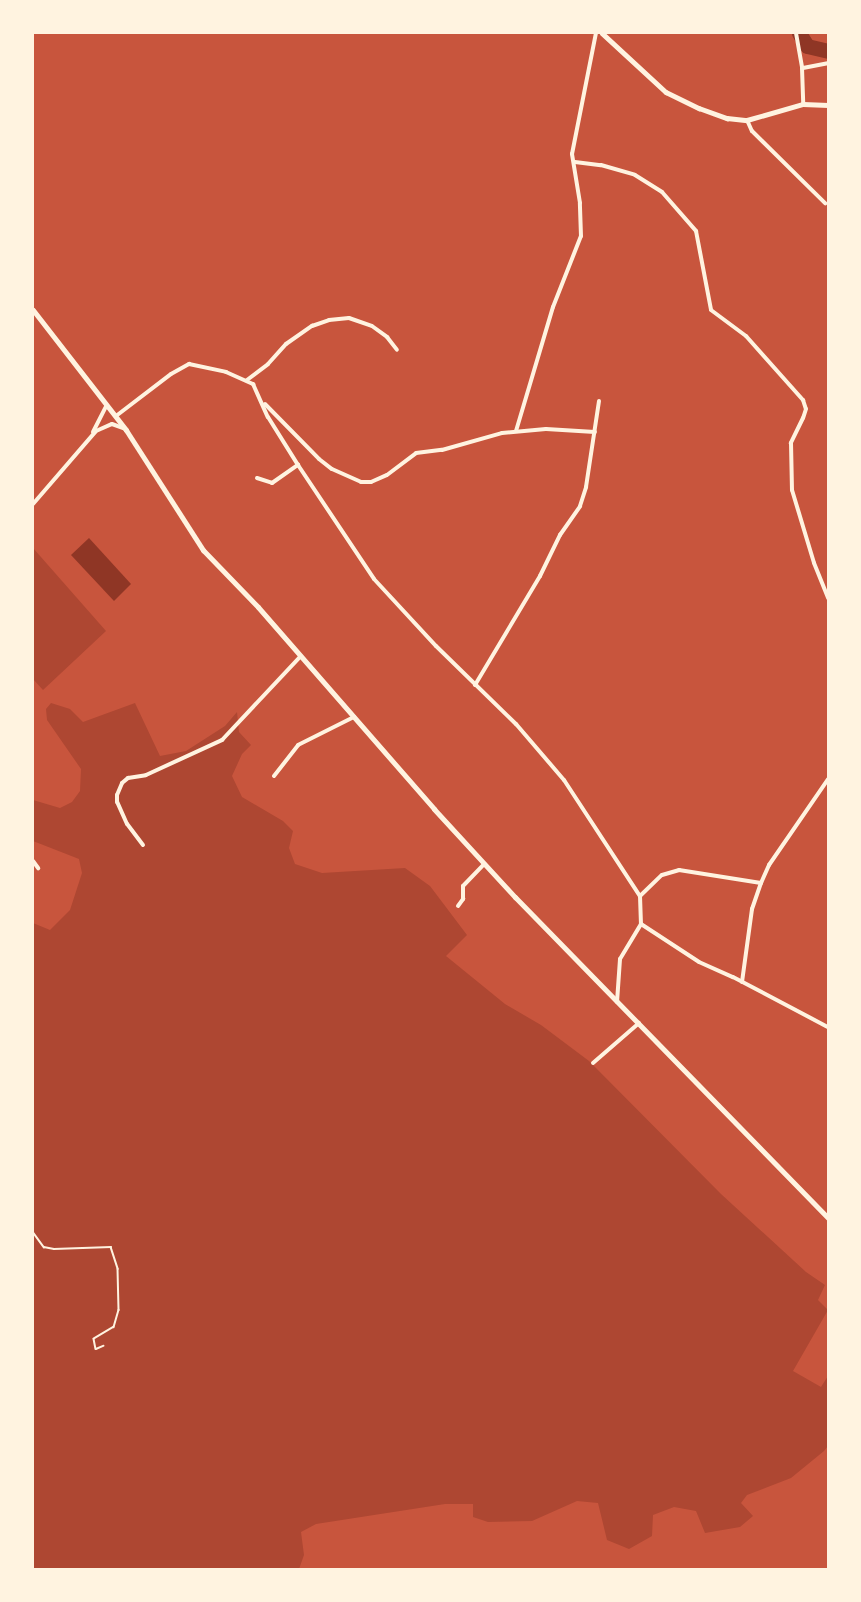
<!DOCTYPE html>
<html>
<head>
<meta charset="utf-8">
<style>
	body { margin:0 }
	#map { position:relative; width:861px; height:1602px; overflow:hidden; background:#c8553d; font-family:"Source Sans 3",sans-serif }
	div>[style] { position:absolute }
	.green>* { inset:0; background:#ae4732 }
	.water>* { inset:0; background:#8f3625 }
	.river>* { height:15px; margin:-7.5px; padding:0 7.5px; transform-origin:7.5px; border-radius:7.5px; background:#8f3625 }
	.path>* { height:1.5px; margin:-0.75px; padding:0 0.75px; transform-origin:0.75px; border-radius:0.75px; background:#fff3e0 }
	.minor>* { height:4px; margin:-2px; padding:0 2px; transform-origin:2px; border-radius:2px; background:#fff3e0 }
	.tertiary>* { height:4.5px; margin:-2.25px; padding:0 2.25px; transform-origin:2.25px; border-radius:2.25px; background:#fff3e0 }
	.primary>* { height:5px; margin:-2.5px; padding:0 2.5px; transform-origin:2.5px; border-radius:2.5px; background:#fff3e0 }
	span { translate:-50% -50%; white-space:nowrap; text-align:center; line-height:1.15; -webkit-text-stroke:4.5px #fff3e0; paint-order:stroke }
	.frame { position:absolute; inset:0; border:34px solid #fff3e0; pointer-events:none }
</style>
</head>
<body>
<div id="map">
	<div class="green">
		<i style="clip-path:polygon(33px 548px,106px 631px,43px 690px,33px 679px)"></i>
		<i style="clip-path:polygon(51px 703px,70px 709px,83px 722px,135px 703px,160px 756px,186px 751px,225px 726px,237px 712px,239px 732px,251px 745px,242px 754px,232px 776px,242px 797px,283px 821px,293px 831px,289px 848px,295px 864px,322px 873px,405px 868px,430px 886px,467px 935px,446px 956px,505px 1004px,541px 1025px,589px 1061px,721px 1194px,806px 1272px,825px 1285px,818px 1300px,828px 1310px,793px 1371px,821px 1387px,828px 1376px,828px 1446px,824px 1451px,791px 1478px,747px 1495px,741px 1503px,753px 1516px,740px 1527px,705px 1533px,696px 1511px,674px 1507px,653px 1515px,652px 1536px,629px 1549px,607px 1540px,598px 1503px,577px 1501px,532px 1521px,488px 1522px,473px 1517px,473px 1504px,445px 1504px,316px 1524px,301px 1532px,304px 1555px,299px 1569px,33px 1569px,33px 923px,50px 930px,70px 910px,82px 873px,79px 859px,33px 841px,33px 800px,60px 808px,72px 802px,80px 791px,81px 769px,47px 720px,46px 709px)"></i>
	</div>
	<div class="water">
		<i style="clip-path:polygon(89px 538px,131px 584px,114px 601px,71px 555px)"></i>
	</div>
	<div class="river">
		<i style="left:799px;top:33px;width:15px;rotate:58deg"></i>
		<i style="left:807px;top:46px;width:22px;rotate:13deg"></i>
	</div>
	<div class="path">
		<i style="left:33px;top:1232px;width:19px;rotate:54deg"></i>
		<i style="left:44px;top:1247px;width:10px;rotate:11deg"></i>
		<i style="left:54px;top:1249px;width:57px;rotate:-2deg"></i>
		<i style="left:111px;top:1247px;width:23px;rotate:72deg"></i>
		<i style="left:118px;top:1269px;width:41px;rotate:88.6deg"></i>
		<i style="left:119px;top:1310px;width:18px;rotate:106deg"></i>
		<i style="left:114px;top:1327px;width:23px;rotate:149deg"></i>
		<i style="left:94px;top:1339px;width:10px;rotate:79deg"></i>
		<i style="left:96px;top:1349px;width:8px;rotate:-23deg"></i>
	</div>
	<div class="minor">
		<i style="left:796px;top:33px;width:36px;rotate:80deg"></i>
		<i style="left:802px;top:68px;width:36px;rotate:88deg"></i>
		<i style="left:803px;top:68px;width:25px;rotate:-11deg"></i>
		<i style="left:747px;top:120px;width:12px;rotate:66deg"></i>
		<i style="left:752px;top:131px;width:103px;rotate:44.6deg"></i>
		<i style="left:575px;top:162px;width:26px;rotate:7deg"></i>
		<i style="left:601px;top:165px;width:35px;rotate:16deg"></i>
		<i style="left:635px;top:175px;width:32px;rotate:32deg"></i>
		<i style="left:662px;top:192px;width:52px;rotate:48.9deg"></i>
		<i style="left:696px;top:231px;width:80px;rotate:79.2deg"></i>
		<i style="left:711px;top:310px;width:44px;rotate:36.6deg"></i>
		<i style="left:746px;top:336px;width:86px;rotate:48.3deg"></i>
		<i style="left:803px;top:400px;width:9px;rotate:72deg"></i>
		<i style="left:806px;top:409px;width:9px;rotate:108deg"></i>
		<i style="left:803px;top:418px;width:28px;rotate:116deg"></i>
		<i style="left:791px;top:443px;width:47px;rotate:88.8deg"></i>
		<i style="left:792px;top:490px;width:76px;rotate:73.2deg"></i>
		<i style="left:814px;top:563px;width:38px;rotate:68deg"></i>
		<i style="left:247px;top:380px;width:26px;rotate:-37deg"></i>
		<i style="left:268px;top:364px;width:27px;rotate:-48deg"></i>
		<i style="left:286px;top:344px;width:32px;rotate:-35deg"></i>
		<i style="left:312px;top:326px;width:18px;rotate:-19deg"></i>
		<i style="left:329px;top:320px;width:20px;rotate:-6deg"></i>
		<i style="left:349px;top:318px;width:24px;rotate:19deg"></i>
		<i style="left:372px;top:326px;width:19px;rotate:36deg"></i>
		<i style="left:387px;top:337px;width:16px;rotate:52deg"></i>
		<i style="left:265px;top:404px;width:77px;rotate:45.5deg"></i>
		<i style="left:319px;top:459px;width:16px;rotate:38deg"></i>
		<i style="left:332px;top:469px;width:32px;rotate:24deg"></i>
		<i style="left:361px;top:482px;width:10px"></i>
		<i style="left:371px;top:482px;width:17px;rotate:-24deg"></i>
		<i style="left:387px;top:475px;width:36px;rotate:-37deg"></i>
		<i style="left:416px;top:453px;width:26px;rotate:-7deg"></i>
		<i style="left:442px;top:450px;width:62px;rotate:-15.8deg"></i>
		<i style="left:502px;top:433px;width:44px;rotate:-5.2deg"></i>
		<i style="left:546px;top:429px;width:49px;rotate:3.5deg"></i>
		<i style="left:116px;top:416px;width:69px;rotate:-37.4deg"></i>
		<i style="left:171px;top:374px;width:21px;rotate:-29deg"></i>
		<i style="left:189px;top:364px;width:38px;rotate:12deg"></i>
		<i style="left:226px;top:372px;width:30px;rotate:24deg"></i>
		<i style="left:253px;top:384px;width:36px;rotate:66deg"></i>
		<i style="left:268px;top:417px;width:57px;rotate:58deg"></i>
		<i style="left:298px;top:465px;width:137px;rotate:56.3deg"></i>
		<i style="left:374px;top:579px;width:91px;rotate:47.2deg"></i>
		<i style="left:436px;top:646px;width:112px;rotate:44.3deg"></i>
		<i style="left:516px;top:724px;width:74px;rotate:49.4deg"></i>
		<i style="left:564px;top:780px;width:139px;rotate:56.8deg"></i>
		<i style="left:640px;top:896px;width:28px;rotate:88deg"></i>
		<i style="left:641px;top:924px;width:69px;rotate:33.2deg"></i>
		<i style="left:699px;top:962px;width:37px;rotate:24deg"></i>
		<i style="left:733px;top:977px;width:107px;rotate:27.8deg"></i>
		<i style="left:516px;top:431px;width:129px;rotate:-73.4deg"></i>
		<i style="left:553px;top:307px;width:76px;rotate:-68.5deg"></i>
		<i style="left:581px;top:236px;width:33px;rotate:-92deg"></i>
		<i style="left:580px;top:203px;width:50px;rotate:-99.3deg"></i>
		<i style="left:572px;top:154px;width:123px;rotate:-78.8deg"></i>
		<i style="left:93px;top:432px;width:29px;rotate:-63deg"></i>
		<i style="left:257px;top:478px;width:16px;rotate:18deg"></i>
		<i style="left:272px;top:483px;width:32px;rotate:-35deg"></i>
		<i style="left:33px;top:504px;width:96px;rotate:-49.2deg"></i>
		<i style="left:96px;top:431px;width:17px;rotate:-24deg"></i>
		<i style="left:112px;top:424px;width:12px;rotate:20deg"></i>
		<i style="left:475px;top:685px;width:127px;rotate:-59.2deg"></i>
		<i style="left:540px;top:576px;width:46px;rotate:-64deg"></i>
		<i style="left:560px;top:535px;width:35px;rotate:-55deg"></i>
		<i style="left:580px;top:506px;width:20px;rotate:-72deg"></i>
		<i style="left:586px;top:487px;width:87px;rotate:-81.4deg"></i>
		<i style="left:274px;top:776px;width:39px;rotate:-52deg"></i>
		<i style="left:298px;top:745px;width:63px;rotate:-26.6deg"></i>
		<i style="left:143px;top:845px;width:26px;rotate:-127deg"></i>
		<i style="left:127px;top:824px;width:24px;rotate:-114deg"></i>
		<i style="left:117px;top:802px;width:7px;rotate:-90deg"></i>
		<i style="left:117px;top:795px;width:13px;rotate:-67deg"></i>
		<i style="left:122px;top:783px;width:8px;rotate:-40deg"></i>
		<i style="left:128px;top:778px;width:18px;rotate:-9deg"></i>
		<i style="left:146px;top:775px;width:84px;rotate:-24.7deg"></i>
		<i style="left:222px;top:740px;width:115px;rotate:-46.8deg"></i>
		<i style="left:33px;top:861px;width:9px;rotate:54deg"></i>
		<i style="left:640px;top:896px;width:30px;rotate:-44deg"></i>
		<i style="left:662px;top:875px;width:18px;rotate:-16deg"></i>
		<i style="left:679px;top:870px;width:83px;rotate:9deg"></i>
		<i style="left:458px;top:906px;width:9px;rotate:-54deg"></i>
		<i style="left:463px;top:899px;width:13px;rotate:-90deg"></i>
		<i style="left:463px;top:886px;width:30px;rotate:-46deg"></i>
		<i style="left:742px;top:982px;width:74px;rotate:-82.2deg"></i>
		<i style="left:752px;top:909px;width:28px;rotate:-71deg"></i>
		<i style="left:761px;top:883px;width:20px;rotate:-66deg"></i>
		<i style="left:769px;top:865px;width:104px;rotate:-55.5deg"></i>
		<i style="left:617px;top:1002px;width:43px;rotate:-86deg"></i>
		<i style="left:620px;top:959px;width:41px;rotate:-59deg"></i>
		<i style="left:593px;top:1063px;width:61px;rotate:-41deg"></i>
	</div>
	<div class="tertiary">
		<i style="left:602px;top:33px;width:87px;rotate:42.7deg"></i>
		<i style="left:666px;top:92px;width:37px;rotate:26deg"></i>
		<i style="left:699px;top:108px;width:30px;rotate:20deg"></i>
		<i style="left:727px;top:118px;width:20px;rotate:6deg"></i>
		<i style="left:747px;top:120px;width:58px;rotate:-15.9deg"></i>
		<i style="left:803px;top:104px;width:25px;rotate:2deg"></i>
	</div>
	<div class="primary">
		<i style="left:33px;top:310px;width:152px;rotate:52.2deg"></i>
		<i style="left:126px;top:430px;width:143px;rotate:57.3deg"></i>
		<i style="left:203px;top:550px;width:79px;rotate:46deg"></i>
		<i style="left:258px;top:607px;width:268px;rotate:48.9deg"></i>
		<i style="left:434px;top:809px;width:120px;rotate:47.4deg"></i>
		<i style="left:515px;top:897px;width:448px;rotate:45.7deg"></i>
	</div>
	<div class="frame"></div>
</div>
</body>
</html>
